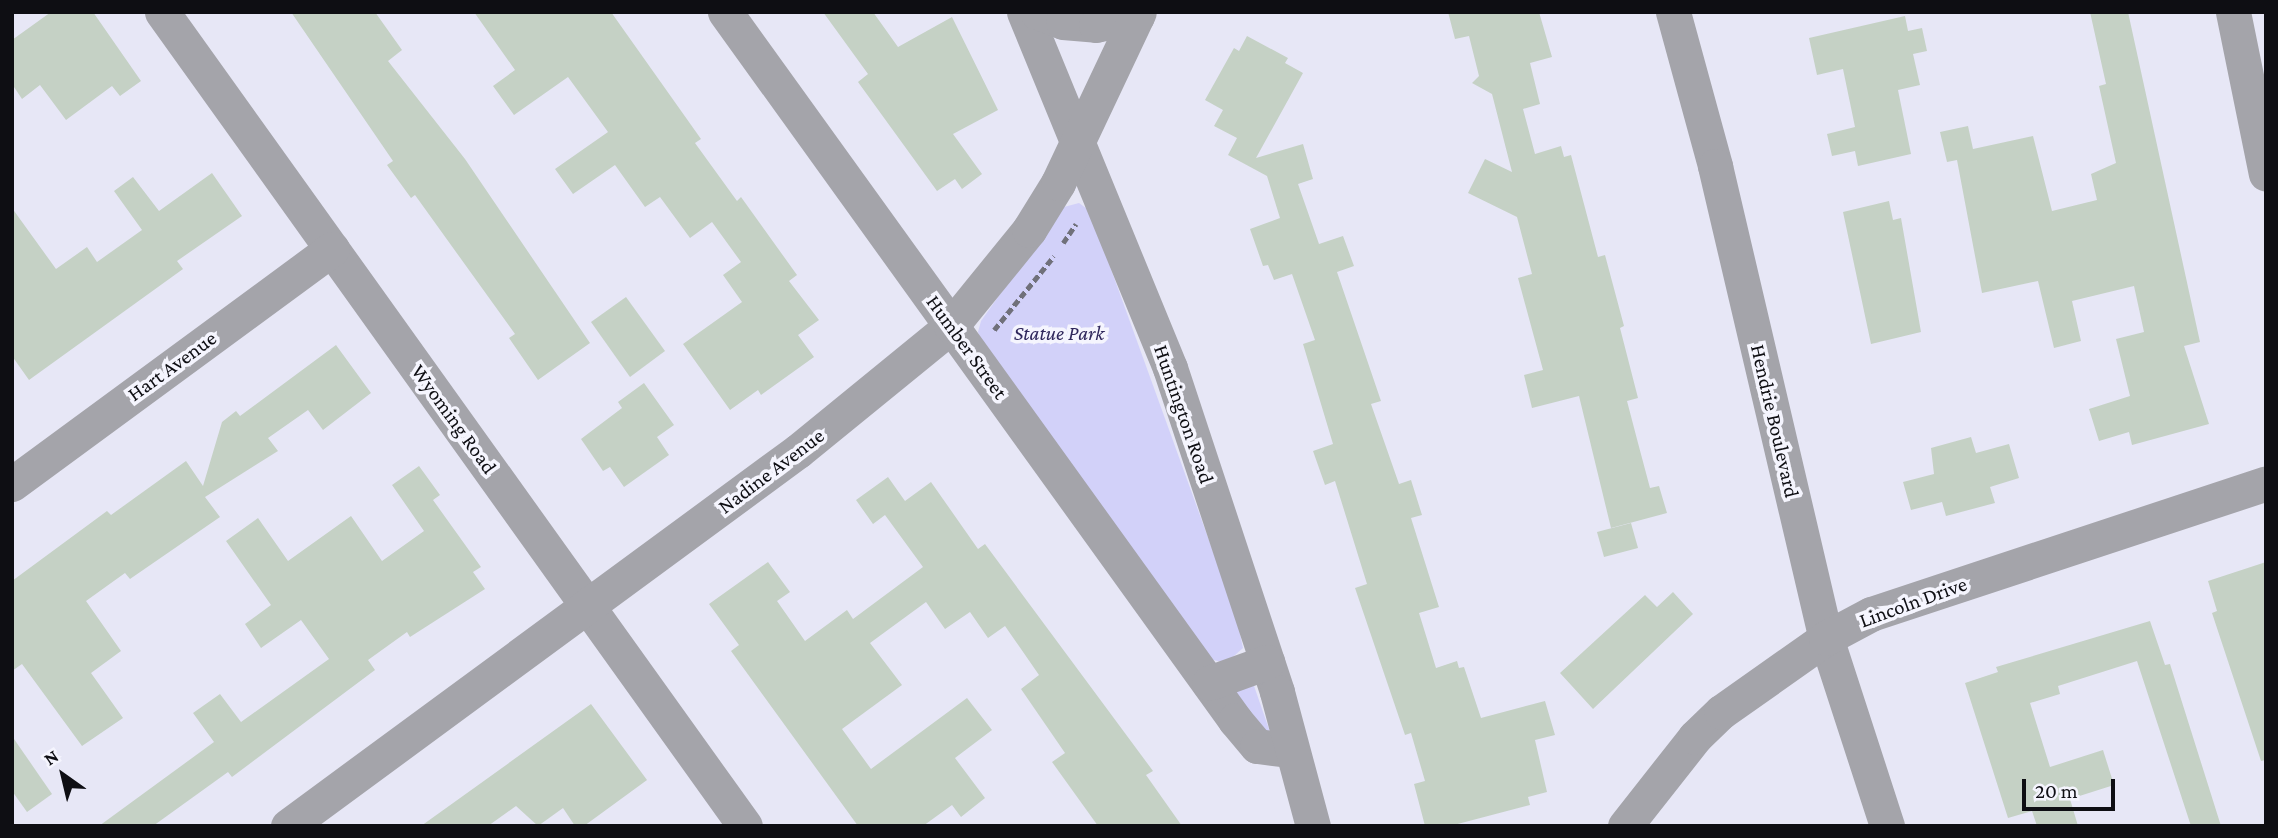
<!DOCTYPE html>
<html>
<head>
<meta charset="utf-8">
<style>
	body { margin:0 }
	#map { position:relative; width:2278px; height:838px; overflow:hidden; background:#e7e7f6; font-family:"Crimson Pro",serif }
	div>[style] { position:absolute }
	.green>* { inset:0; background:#d2d1f9 }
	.building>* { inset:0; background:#c5d1c5 }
	.path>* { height:4.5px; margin-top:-2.25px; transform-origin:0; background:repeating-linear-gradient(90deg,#70707a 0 7px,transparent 0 10.5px) }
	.street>* { height:35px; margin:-17.5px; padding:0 17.5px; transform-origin:17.5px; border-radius:17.5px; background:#a4a4aa }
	span { translate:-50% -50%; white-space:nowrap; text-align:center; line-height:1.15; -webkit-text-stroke:7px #f5f5fe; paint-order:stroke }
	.park-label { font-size:21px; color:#2f275c; font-style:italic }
	.street-label { font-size:21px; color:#0e0e13 }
	.frame { position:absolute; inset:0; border:14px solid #0e0e13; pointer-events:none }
	.north { position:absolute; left:28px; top:740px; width:70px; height:70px; -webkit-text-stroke:5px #f5f5fe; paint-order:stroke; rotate:326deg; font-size:19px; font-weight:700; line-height:28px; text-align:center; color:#0e0e13 }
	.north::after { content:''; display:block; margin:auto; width:24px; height:32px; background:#0e0e13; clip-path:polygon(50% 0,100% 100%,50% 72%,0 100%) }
	.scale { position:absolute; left:2022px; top:779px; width:93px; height:32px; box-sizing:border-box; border:4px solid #0e0e13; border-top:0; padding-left:9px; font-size:21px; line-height:24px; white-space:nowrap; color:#0e0e13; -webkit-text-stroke:5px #f5f5fe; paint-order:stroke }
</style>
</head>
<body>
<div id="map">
	<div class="green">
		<i style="clip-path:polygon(1079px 203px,1090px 211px,1236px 615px,1243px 648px,1226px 663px,1209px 659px,983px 346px,978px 332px,981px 321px,1046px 229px,1064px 207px)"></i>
		<i style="clip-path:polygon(1253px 683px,1270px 732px,1267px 735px,1235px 692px)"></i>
	</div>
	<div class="building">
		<i style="clip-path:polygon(51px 12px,93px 12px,141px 81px,120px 96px,112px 86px,66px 120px,40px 85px,22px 99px,12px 84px,12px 40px)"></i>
		<i style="clip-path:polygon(291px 12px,375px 12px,402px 50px,388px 61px,465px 159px,590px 343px,538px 380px,509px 338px,515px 334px,415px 195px,411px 198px,387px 165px,393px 161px)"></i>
		<i style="clip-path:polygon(474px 12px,611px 12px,701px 139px,695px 143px,737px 201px,741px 197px,797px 275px,789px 281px,819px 320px,798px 335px,814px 357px,761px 395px,758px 390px,730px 410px,683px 344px,742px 302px,723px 275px,741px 262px,712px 222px,690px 238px,660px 197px,645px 207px,615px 165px,573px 194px,555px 169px,608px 132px,568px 77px,514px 115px,493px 86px,515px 70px)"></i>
		<i style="clip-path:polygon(823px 12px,873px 12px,898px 47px,952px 17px,998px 110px,953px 134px,982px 174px,962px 189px,955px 179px,937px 191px,858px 82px,868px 74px)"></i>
		<i style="clip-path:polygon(1448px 12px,1539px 12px,1552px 57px,1530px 63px,1540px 104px,1523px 109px,1535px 154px,1561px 146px,1564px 157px,1571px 155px,1598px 257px,1605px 255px,1624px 326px,1620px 328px,1638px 398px,1627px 401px,1638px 443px,1650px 488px,1659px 486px,1667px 513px,1611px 528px,1579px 396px,1532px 408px,1524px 375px,1543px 370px,1518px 278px,1532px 274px,1517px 217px,1468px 193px,1485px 159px,1512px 172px,1492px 94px,1472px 83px,1479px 76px,1469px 36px,1455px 39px)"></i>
		<i style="clip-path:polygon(2090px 12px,2128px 12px,2200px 342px,2184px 346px,2209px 424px,2132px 445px,2129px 432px,2099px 441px,2089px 409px,2130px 396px,2116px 339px,2144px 332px,2134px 286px,2072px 301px,2081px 341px,2054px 348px,2038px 281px,1982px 293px,1957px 160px,1947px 162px,1940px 132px,1968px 126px,1973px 149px,2033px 136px,2052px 211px,2097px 200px,2091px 174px,2116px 163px,2099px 86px,2106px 84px)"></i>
		<i style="clip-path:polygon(1905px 16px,1908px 31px,1922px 28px,1927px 51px,1913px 54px,1920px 85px,1898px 90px,1911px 154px,1858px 166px,1855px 151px,1832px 156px,1827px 134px,1855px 127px,1843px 69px,1817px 75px,1809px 38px)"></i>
		<i style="clip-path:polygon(1247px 36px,1288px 58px,1285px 63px,1303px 73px,1256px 158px,1303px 144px,1313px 179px,1298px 184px,1319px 244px,1343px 236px,1354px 266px,1337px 272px,1381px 401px,1371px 404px,1399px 484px,1411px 480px,1422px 515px,1411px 518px,1439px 607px,1419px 613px,1436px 668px,1457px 661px,1459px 668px,1464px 667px,1481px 718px,1545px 701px,1555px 735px,1535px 740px,1547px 792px,1528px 797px,1530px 805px,1450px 826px,1425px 826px,1414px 784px,1425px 781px,1411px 733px,1405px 735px,1355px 588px,1367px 584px,1335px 481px,1325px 485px,1313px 451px,1333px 444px,1303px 344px,1315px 340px,1292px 274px,1274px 280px,1268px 265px,1263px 266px,1250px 229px,1280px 218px,1267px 176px,1228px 155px,1237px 138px,1214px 126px,1223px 110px,1205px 100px,1234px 48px,1239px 51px)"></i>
		<i style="clip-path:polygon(212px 173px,242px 216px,177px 261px,183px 269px,29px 380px,12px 356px,12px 208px,56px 269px,87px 247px,97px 262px,142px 230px,114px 191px,133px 177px,159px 211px)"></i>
		<i style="clip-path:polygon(1889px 201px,1893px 220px,1901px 218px,1921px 332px,1871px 344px,1843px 212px)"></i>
		<i style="clip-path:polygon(626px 297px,665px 351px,630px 377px,591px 322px)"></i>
		<i style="clip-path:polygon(336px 345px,371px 393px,323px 430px,308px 410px,268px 438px,278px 451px,205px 497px,220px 517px,130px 579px,125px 573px,86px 601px,121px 651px,91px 673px,123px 718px,82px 746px,22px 664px,12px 671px,12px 581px,107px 511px,111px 515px,186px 461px,203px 486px,222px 422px,236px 411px,240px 416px)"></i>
		<i style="clip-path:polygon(644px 383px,674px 425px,657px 437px,669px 455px,624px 487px,610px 467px,603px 471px,581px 439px,622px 408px,618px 402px)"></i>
		<i style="clip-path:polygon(1971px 437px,1976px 453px,2009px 444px,2019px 478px,1990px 487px,1995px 503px,1946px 516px,1942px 502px,1911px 510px,1903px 482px,1934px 474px,1931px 448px)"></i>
		<i style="clip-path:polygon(419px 466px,440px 495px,433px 500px,481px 567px,473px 572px,485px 589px,410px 637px,407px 632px,368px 660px,375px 670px,232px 777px,228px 772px,153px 826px,99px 826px,214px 742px,193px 713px,220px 694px,241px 722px,329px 659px,301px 620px,261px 648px,245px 624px,271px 605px,226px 541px,258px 518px,288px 561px,351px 516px,382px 561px,424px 531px,392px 485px)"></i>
		<i style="clip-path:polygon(888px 477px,905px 501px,931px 482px,978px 549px,985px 544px,1153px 771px,1146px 775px,1182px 826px,1098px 826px,1052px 762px,1065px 753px,1021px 689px,1039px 675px,1005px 626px,988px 638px,970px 612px,945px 629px,926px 602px,870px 643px,902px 685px,842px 729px,871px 769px,967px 698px,992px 730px,955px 758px,985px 798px,961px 817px,952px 805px,923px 826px,858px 826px,731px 651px,739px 645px,709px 604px,768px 562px,790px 592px,777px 601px,805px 641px,847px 610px,853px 619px,923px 567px,885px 515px,873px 524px,856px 500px)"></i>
		<i style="clip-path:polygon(1631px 523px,1638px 548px,1604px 557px,1597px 532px)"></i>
		<i style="clip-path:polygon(2266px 562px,2266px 760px,2261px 761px,2212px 613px,2217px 611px,2208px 581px)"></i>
		<i style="clip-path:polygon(1673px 592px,1693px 614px,1593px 709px,1560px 673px,1645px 595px,1657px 607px)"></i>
		<i style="clip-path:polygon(2150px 621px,2165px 665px,2170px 664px,2221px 826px,2191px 826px,2137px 661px,2058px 686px,2060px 694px,2030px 703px,2050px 767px,2103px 750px,2114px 785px,2070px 799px,2078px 826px,2037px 826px,2032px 811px,2008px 818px,1965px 683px,1998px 672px,1996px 667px)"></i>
		<i style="clip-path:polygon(591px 704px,647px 780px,584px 826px,575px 826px,563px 808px,538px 826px,516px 806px,488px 826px,421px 826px)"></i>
		<i style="clip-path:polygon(12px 736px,52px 794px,27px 812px,12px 791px)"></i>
	</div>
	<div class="path">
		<i style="left:1063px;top:243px;width:23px;rotate:-56deg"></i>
		<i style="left:994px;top:330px;width:95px;rotate:-51deg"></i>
	</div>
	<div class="street">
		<i style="left:162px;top:12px;width:1001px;rotate:54.39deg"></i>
		<i style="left:725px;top:12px;width:873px;rotate:54.23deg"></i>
		<i style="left:1235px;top:720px;width:34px;rotate:50deg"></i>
		<i style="left:1257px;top:746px;width:34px;rotate:7deg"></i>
		<i style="left:1024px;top:12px;width:385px;rotate:67.7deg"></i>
		<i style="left:1170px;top:368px;width:341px;rotate:71.7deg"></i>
		<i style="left:1277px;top:692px;width:139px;rotate:75deg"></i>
		<i style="left:1037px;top:12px;width:28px;rotate:21deg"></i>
		<i style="left:1063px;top:22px;width:33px;rotate:5deg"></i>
		<i style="left:1096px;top:25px;width:42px;rotate:-12.4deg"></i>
		<i style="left:1673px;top:12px;width:160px;rotate:74.7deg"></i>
		<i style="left:1715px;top:166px;width:485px;rotate:76.8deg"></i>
		<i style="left:1826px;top:638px;width:198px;rotate:72deg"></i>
		<i style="left:2233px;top:12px;width:165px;rotate:78.5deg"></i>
		<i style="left:12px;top:484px;width:397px;rotate:-36.3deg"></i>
		<i style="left:1209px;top:683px;width:62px;rotate:-19.9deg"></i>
		<i style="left:288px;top:826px;width:633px;rotate:-36.33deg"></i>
		<i style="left:798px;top:451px;width:198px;rotate:-39.2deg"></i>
		<i style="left:951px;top:326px;width:124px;rotate:-50.9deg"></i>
		<i style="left:1029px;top:230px;width:55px;rotate:-58.3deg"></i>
		<i style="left:1058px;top:183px;width:189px;rotate:-64.7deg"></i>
		<i style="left:1625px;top:826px;width:113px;rotate:-51.8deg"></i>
		<i style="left:1695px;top:737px;width:36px;rotate:-44deg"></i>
		<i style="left:1721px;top:712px;width:128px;rotate:-35.2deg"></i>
		<i style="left:1826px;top:638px;width:51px;rotate:-28.1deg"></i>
		<i style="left:1871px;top:614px;width:416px;rotate:-18.3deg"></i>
	</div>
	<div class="park-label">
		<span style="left:1059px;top:333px">Statue Park</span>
	</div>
	<div class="street-label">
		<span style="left:967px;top:347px;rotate:54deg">Humber Street</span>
		<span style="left:172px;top:366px;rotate:-36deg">Hart Avenue</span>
		<span style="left:1184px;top:414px;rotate:71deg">Huntington Road</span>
		<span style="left:454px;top:419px;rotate:54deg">Wyoming Road</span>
		<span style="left:1775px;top:421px;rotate:77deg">Hendrie Boulevard</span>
		<span style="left:771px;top:471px;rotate:-37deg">Nadine Avenue</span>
		<span style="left:1913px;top:602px;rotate:-20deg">Lincoln Drive</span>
	</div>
	<div class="frame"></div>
	<div class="north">N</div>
	<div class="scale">20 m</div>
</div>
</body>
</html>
